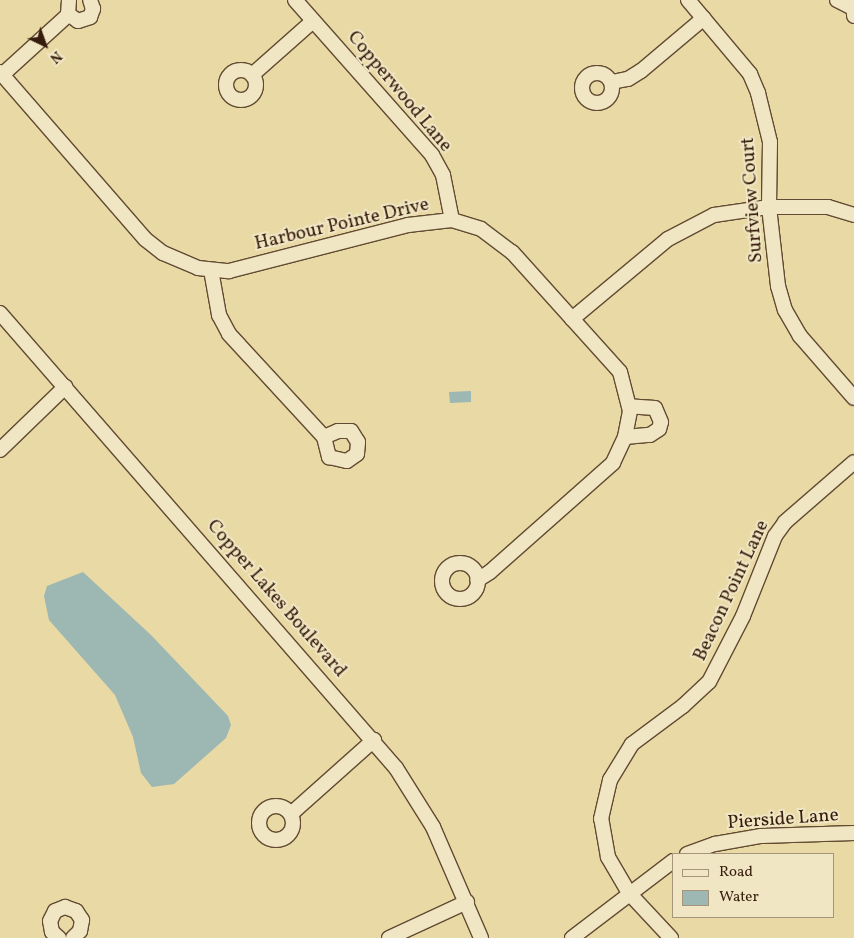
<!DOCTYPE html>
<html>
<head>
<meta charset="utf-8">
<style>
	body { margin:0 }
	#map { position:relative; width:854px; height:938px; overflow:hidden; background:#e8d9a5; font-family:Vollkorn,serif }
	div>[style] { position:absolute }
	.water>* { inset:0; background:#9db7b3 }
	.roads { filter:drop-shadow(1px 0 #624b32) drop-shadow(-1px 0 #624b32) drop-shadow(0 1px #624b32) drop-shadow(0 -1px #624b32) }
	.minor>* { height:14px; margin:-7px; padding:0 7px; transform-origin:7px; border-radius:7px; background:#f0e6c4 }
	.minor>.ring { margin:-7px; padding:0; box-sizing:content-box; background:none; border:14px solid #f0e6c4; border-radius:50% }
	span { translate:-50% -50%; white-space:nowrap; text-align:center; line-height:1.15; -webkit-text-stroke:4px #f0e6c4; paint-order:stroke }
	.street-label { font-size:19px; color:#361c0b }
	.legend { position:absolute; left:672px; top:853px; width:162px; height:65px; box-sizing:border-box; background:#f0e6c4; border:1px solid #a6957a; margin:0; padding:6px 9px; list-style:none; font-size:15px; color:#361c0b }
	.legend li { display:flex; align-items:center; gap:10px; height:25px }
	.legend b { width:25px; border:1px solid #a6957a }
	.north { position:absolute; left:20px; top:20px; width:50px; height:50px; -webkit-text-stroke:4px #f0e6c4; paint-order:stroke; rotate:138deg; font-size:14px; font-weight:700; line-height:20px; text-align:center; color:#361c0b }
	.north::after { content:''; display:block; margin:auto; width:18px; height:22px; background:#361c0b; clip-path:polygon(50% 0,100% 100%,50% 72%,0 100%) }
</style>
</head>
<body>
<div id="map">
	<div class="water">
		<i style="clip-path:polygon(471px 391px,471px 402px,450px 403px,449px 392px)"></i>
		<i style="clip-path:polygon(83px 572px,151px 635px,228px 716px,231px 725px,226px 738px,174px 784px,152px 787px,141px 773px,133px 737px,115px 695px,49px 620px,44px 596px,47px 586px)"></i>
	</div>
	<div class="roads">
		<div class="minor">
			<i style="left:69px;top:0;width:14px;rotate:94deg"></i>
			<i style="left:68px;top:14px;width:12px;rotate:35deg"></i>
			<i style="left:78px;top:21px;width:13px;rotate:-18deg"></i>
			<i style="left:90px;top:17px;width:9px;rotate:-69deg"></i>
			<i style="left:93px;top:9px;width:9px;rotate:-108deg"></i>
			<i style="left:295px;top:0;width:207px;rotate:48.5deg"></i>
			<i style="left:432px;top:155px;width:23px;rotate:61deg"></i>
			<i style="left:443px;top:175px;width:46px;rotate:78.7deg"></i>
			<i style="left:688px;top:0;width:97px;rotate:50deg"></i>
			<i style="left:750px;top:74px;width:21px;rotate:67deg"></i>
			<i style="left:758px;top:93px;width:50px;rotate:76.2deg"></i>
			<i style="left:770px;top:142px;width:65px;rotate:90.9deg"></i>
			<i style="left:769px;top:207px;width:80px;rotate:83.5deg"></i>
			<i style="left:778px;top:286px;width:25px;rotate:74deg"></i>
			<i style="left:785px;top:310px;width:30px;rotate:60deg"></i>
			<i style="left:800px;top:336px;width:82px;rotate:48.9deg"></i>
			<i style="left:837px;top:0;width:16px;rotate:27deg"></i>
			<i style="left:853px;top:0;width:16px;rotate:86deg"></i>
			<i class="ring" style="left:226px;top:70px;width:16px;height:16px"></i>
			<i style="left:0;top:72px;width:221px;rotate:49deg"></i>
			<i style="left:145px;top:239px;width:23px;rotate:38deg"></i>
			<i style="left:163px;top:253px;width:38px;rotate:23deg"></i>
			<i style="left:198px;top:268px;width:31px;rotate:6deg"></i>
			<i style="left:229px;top:271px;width:185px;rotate:-14.4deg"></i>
			<i style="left:408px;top:225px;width:44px;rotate:-6.5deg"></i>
			<i style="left:452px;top:220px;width:30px;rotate:17deg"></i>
			<i style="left:481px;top:229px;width:39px;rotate:37deg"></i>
			<i style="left:512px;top:252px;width:161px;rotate:48deg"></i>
			<i style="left:620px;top:372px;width:40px;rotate:75.6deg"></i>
			<i style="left:630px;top:411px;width:26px;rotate:101deg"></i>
			<i style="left:625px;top:437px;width:29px;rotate:115deg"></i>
			<i style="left:613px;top:463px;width:164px;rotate:138.5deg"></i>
			<i style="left:490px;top:572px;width:15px;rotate:148deg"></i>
			<i class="ring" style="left:582px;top:73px;width:16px;height:16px"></i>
			<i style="left:2px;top:75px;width:89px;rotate:-42.3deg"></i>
			<i style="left:252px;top:75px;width:81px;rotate:-41.5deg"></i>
			<i style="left:612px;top:82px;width:16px;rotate:-11deg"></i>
			<i style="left:628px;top:79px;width:15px;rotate:-32deg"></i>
			<i style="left:641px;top:71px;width:82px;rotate:-40.1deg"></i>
			<i style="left:211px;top:270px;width:46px;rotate:79.9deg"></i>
			<i style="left:219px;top:315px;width:21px;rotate:62deg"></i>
			<i style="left:229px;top:334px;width:140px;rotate:47.3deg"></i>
			<i style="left:324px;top:437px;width:21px;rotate:76deg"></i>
			<i style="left:329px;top:457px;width:18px;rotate:13deg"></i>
			<i style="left:347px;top:461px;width:12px;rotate:-35deg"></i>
			<i style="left:357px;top:454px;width:12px;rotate:-85deg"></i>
			<i style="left:358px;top:442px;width:13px;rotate:-122deg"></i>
			<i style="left:351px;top:431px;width:13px;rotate:180deg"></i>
			<i style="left:338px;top:431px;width:15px;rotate:157deg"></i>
			<i style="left:0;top:313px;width:603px;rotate:48.97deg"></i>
			<i style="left:396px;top:768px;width:70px;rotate:57.9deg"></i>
			<i style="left:433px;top:827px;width:121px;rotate:66.6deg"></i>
			<i style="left:572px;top:319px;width:125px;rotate:-39.8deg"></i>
			<i style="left:668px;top:239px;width:52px;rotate:-27.6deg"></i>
			<i style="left:714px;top:215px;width:56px;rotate:-8.3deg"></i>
			<i style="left:769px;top:207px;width:59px"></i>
			<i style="left:828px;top:207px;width:27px;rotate:17deg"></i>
			<i style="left:625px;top:437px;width:25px;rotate:-5deg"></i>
			<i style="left:650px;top:435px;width:11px;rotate:-34deg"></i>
			<i style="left:659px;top:429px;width:7px;rotate:-74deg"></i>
			<i style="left:661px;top:422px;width:15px;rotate:-113deg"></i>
			<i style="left:655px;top:408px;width:26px;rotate:-176deg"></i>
			<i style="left:0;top:450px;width:91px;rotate:-44.1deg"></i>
			<i class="ring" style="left:442px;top:563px;width:22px;height:22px"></i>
			<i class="ring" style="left:259px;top:806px;width:20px;height:20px"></i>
			<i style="left:292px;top:813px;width:110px;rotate:-41.7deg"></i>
			<i style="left:687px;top:854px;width:30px;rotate:-20deg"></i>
			<i style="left:715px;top:844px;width:47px;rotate:-9.9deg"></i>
			<i style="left:761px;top:836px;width:93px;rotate:-1.8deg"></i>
			<i style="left:59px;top:938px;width:9px;rotate:-139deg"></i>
			<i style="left:52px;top:932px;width:11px;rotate:-100deg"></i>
			<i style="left:50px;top:921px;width:11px;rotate:-63deg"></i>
			<i style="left:55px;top:911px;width:11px;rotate:-22deg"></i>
			<i style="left:65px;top:907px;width:12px;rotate:20deg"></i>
			<i style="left:76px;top:911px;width:11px;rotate:56deg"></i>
			<i style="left:82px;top:920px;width:11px;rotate:100deg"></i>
			<i style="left:80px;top:931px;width:10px;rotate:135deg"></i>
			<i style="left:389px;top:938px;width:86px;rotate:-24.8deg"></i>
			<i style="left:572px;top:938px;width:127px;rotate:-37.3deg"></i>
			<i style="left:671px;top:938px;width:62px;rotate:-133deg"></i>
			<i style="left:629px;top:893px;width:42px;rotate:-120.3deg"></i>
			<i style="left:608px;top:857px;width:39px;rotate:-100deg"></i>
			<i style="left:601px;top:819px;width:40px;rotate:-77deg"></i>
			<i style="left:610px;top:780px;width:42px;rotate:-58.6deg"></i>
			<i style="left:632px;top:744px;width:64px;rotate:-36.7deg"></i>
			<i style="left:683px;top:706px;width:35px;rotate:-43deg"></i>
			<i style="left:709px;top:682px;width:74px;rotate:-62.7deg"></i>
			<i style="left:743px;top:616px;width:86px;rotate:-68.2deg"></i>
			<i style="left:775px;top:536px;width:17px;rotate:-54deg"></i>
			<i style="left:785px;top:522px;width:91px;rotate:-41deg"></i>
		</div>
	</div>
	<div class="street-label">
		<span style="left:399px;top:92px;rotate:50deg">Copperwood Lane</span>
		<span style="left:753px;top:200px;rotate:-94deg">Surfview Court</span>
		<span style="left:342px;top:225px;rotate:-13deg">Harbour Pointe Drive</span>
		<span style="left:732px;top:591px;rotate:-65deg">Beacon Point Lane</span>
		<span style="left:276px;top:599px;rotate:49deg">Copper Lakes Boulevard</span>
		<span style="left:783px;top:820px;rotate:-4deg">Pierside Lane</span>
	</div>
	<ul class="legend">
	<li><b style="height:6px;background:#f0e6c4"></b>Road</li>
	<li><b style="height:14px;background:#9db7b3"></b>Water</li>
	</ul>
	<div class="north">N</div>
</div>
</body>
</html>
